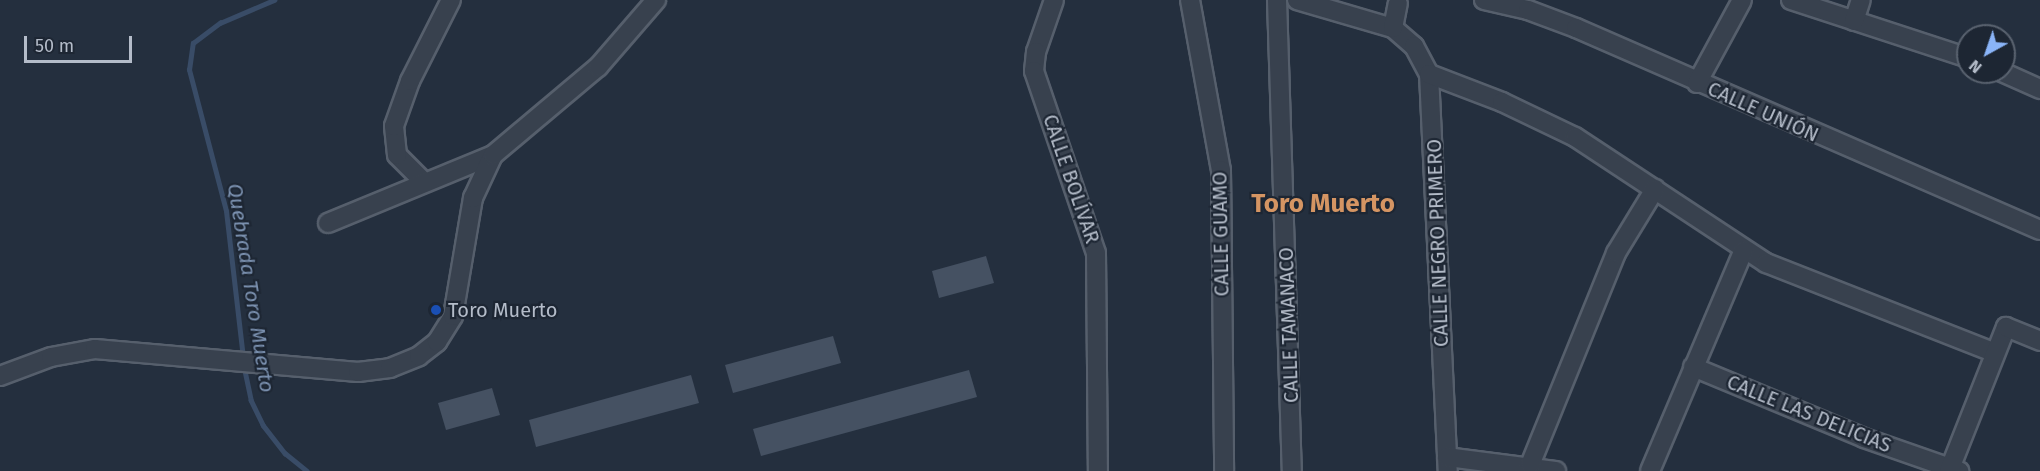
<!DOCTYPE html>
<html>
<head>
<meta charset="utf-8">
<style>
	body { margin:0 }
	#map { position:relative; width:2040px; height:471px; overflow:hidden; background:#242f3e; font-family:"Fira Sans",sans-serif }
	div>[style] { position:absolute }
	.stream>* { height:4.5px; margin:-2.25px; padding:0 2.25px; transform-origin:2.25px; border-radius:2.25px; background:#394c67 }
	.building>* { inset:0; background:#455162 }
	.roads { filter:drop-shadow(2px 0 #565f6c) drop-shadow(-2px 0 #565f6c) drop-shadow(0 2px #565f6c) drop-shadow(0 -2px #565f6c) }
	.minor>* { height:18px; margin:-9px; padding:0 9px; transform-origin:9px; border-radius:9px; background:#38414e }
	.dots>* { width:16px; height:16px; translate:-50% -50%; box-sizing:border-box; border:3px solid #1d2633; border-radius:50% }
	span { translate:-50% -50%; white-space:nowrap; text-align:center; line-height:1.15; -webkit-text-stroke:4.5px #1d2633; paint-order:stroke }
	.street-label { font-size:20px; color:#b4bcc9 }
	.poi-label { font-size:20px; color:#b4bcc9 }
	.left { translate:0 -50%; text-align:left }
	.water-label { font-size:21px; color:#7c92b1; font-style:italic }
	.district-label { font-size:26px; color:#d59563; font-weight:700 }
	.north { position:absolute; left:1956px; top:24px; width:60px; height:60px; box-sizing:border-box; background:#1d2633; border:2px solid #59626f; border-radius:50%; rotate:220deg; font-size:16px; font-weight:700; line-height:24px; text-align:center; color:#b4bcc9 }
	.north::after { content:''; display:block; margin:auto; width:21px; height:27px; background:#8ab4f8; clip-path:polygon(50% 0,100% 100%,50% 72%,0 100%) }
	.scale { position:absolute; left:24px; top:36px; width:108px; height:27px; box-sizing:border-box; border:3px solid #b4bcc9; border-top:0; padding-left:8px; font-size:18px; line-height:21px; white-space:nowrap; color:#b4bcc9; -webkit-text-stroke:4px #1d2633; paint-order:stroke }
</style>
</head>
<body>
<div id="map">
	<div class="stream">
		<i style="left:243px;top:358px;width:148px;rotate:-96.6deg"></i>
		<i style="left:226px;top:211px;width:146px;rotate:-104.7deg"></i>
		<i style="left:189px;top:70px;width:27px;rotate:-82deg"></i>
		<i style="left:193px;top:43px;width:34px;rotate:-37deg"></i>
		<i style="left:220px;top:23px;width:59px;rotate:-23.1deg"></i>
		<i style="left:244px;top:366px;width:35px;rotate:78deg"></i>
		<i style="left:251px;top:400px;width:28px;rotate:64deg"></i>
		<i style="left:263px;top:425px;width:36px;rotate:52deg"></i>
		<i style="left:285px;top:453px;width:28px;rotate:39deg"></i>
	</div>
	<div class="building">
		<i style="clip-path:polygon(986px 256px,994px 283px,939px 298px,932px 271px)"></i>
		<i style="clip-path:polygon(833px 336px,841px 363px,733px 393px,725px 365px)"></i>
		<i style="clip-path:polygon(969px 370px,977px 397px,761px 456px,753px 429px)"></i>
		<i style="clip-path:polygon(691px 375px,699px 403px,536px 447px,529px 420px)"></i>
		<i style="clip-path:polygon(492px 388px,500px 415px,446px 430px,438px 403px)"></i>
	</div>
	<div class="roads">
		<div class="minor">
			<i style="left:1054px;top:0;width:55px;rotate:109.1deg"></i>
			<i style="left:1036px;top:52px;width:19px;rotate:96deg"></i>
			<i style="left:1034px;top:71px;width:192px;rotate:71.2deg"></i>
			<i style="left:1096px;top:253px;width:218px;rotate:89.5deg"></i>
			<i style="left:1190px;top:0;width:173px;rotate:79.7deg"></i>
			<i style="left:1221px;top:170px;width:301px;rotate:89.4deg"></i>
			<i style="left:1277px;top:0;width:471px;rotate:88.2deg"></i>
			<i style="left:1297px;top:0;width:100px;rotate:16.3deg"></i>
			<i style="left:1393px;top:28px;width:28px;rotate:41deg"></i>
			<i style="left:1414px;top:46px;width:32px;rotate:62deg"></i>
			<i style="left:1429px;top:74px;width:397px;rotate:87.3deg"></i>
			<i style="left:1484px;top:0;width:45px;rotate:12.8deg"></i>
			<i style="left:1528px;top:10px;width:51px;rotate:20.6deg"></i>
			<i style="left:1576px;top:28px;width:506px;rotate:23.53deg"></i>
			<i style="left:1791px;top:0;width:186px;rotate:18.1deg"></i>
			<i style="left:1854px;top:21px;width:22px;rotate:-72deg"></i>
			<i style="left:1393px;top:28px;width:25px;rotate:-79deg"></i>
			<i style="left:2002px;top:72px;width:42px;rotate:24.1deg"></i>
			<i style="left:1429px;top:74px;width:78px;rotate:21deg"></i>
			<i style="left:1502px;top:102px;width:81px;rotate:25.6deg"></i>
			<i style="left:1575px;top:137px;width:229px;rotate:33.4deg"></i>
			<i style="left:1766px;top:263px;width:244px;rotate:21.4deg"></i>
			<i style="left:1697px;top:83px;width:94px;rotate:-61.5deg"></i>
			<i style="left:424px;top:182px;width:38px;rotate:-135deg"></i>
			<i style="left:397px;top:155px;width:29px;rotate:-96deg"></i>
			<i style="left:394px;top:126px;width:48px;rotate:-70.4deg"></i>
			<i style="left:410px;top:81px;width:91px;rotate:-63.2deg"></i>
			<i style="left:328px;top:223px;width:178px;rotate:-22.4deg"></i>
			<i style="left:1693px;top:367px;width:185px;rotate:22.5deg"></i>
			<i style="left:1864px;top:438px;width:101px;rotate:19.2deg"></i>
			<i style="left:0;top:376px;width:54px;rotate:-20.4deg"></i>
			<i style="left:51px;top:357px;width:45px;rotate:-10.3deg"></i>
			<i style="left:95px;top:349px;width:264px;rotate:5deg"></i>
			<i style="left:358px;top:372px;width:32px;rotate:-7deg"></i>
			<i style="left:390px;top:368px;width:31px;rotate:-22deg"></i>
			<i style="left:419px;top:356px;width:23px;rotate:-38deg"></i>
			<i style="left:437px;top:342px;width:31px;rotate:-58deg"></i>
			<i style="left:453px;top:316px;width:120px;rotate:-80.4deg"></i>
			<i style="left:473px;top:198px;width:47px;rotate:-65.1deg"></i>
			<i style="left:493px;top:155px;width:137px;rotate:-40deg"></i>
			<i style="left:598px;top:67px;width:89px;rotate:-49.1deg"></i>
			<i style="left:1447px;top:457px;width:110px;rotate:7.3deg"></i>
			<i style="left:1530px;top:465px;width:229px;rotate:-67.9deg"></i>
			<i style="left:1616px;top:253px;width:75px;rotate:-58.6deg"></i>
			<i style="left:1650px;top:471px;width:240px;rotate:-67deg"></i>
			<i style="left:1949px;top:471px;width:155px;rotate:-68.4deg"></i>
			<i style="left:2006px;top:327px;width:37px;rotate:22deg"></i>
		</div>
	</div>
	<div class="dots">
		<i style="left:436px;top:310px;background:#1a4fb4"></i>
	</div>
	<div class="street-label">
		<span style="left:1763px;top:112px;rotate:24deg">CALLE UNIÓN</span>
		<span style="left:1071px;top:179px;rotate:71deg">CALLE BOLÍVAR</span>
		<span style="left:1221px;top:234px;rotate:-91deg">CALLE GUAMO</span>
		<span style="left:1438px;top:243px;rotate:-92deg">CALLE NEGRO PRIMERO</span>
		<span style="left:1289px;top:325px;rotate:-92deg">CALLE TAMANACO</span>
		<span style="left:1809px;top:414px;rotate:22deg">CALLE LAS DELICIAS</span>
	</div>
	<div class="poi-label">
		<span class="left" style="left:448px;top:310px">Toro Muerto</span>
	</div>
	<div class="water-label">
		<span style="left:251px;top:288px;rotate:81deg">Quebrada Toro Muerto</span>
	</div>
	<div class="district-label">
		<span style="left:1323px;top:204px">Toro Muerto</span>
	</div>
	<div class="north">N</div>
	<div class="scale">50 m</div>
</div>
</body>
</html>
